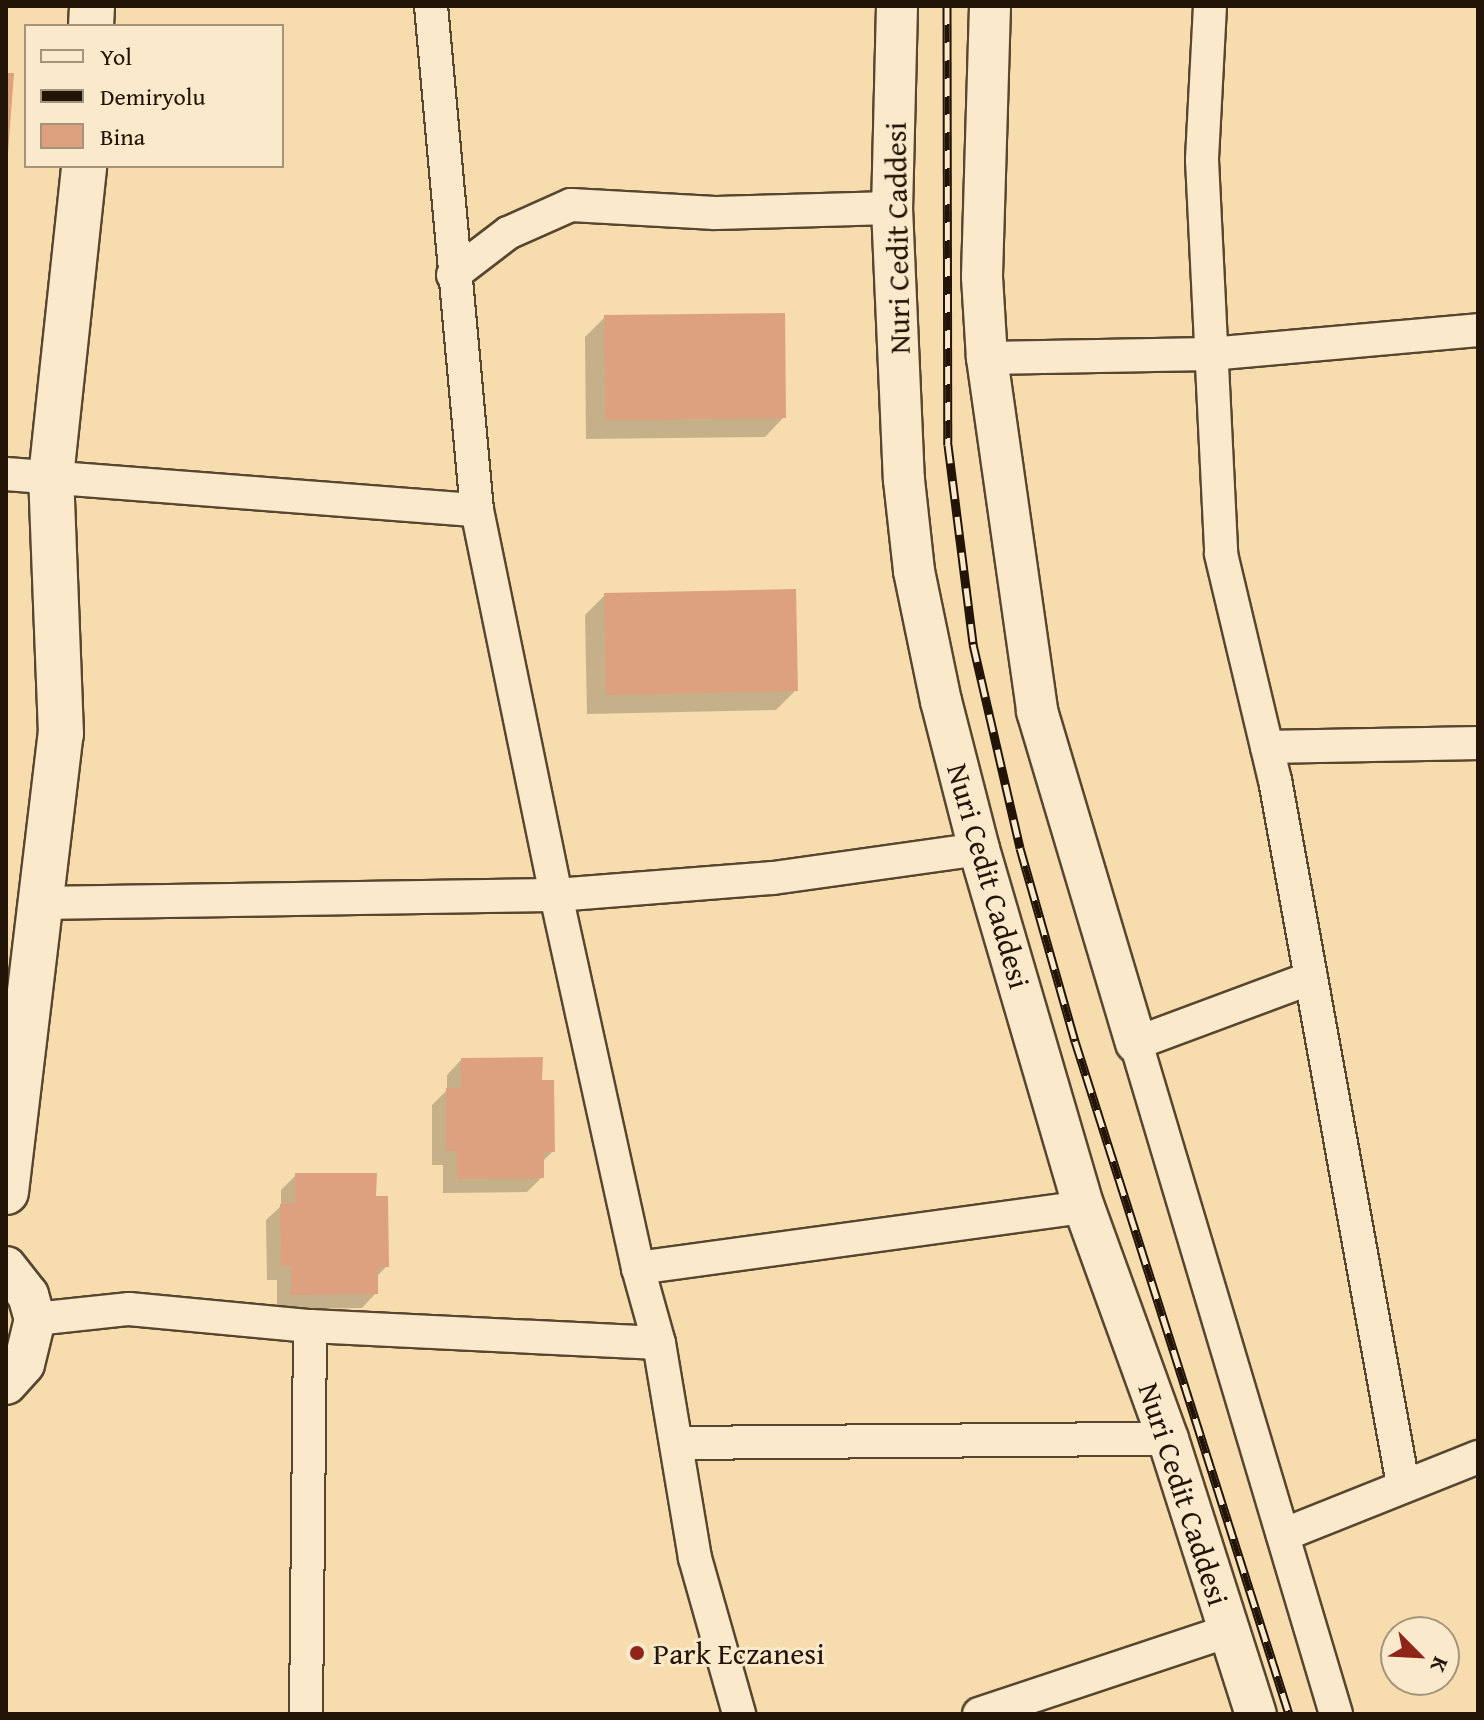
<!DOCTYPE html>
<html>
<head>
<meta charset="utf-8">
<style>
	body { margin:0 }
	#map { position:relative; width:1484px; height:1720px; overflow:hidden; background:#f7ddad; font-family:"Gentium Book Plus",serif }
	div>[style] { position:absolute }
	.shadow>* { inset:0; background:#0003 }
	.building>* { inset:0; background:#dda17f }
	.roads { filter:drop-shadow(2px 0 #574630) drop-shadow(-2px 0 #574630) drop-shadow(0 2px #574630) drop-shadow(0 -2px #574630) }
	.minor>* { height:32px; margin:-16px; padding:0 16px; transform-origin:16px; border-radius:16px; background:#fae9ca }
	.tertiary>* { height:40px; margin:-20px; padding:0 20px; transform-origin:20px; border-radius:20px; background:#fae9ca }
	.secondary>* { height:44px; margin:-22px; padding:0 22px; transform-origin:22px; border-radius:22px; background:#fae9ca }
	.rail>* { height:9px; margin-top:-4.5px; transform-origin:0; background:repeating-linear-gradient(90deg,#fae9ca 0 18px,#221407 0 36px); box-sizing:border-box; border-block:2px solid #221407 }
	.dots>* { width:22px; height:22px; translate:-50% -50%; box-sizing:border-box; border:4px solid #fae9ca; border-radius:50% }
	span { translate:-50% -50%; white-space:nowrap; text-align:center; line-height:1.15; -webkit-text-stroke:6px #fae9ca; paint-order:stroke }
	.street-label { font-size:30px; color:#221407 }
	.poi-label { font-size:30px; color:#221407 }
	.left { translate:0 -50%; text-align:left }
	.frame { position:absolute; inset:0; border:8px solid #221407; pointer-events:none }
	.legend { position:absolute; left:24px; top:24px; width:260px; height:144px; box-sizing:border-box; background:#fae9ca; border:2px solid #a4947c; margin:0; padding:10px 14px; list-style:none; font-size:24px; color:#221407 }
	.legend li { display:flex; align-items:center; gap:16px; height:40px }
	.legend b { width:40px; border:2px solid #a4947c }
	.north { position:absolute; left:1380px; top:1616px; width:80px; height:80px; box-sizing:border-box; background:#fae9ca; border:2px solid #a4947c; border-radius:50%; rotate:114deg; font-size:22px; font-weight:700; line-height:32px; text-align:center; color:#221407 }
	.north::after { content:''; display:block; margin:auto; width:28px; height:36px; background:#8f2418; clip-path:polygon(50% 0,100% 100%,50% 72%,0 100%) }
</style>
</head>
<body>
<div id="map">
	<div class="shadow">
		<i style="clip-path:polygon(605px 317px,784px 417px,765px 437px,586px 439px,585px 337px)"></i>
		<i style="clip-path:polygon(605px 595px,796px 690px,776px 710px,587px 714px,585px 615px)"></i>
		<i style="clip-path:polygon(461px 1060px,540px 1082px,553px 1151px,542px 1162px,542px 1177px,527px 1192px,443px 1193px,443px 1165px,432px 1165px,432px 1105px,447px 1090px,447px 1075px)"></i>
		<i style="clip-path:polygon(296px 1175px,374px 1198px,387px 1266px,376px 1277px,376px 1293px,362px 1308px,277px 1309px,277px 1280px,267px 1280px,266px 1220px,281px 1206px,281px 1190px)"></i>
	</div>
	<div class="building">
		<i style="clip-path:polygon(6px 73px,14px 73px,8px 153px,6px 153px)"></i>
		<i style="clip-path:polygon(785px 313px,786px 418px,605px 420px,604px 315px)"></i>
		<i style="clip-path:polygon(796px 589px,798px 691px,606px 695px,604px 593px)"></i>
		<i style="clip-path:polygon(543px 1057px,542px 1080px,554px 1080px,555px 1152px,544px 1152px,544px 1178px,457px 1179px,457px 1151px,446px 1151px,446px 1088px,461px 1088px,461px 1058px)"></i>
		<i style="clip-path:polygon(295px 1173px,377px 1173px,376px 1196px,388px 1196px,389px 1267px,378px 1267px,378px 1294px,291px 1295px,291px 1266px,281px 1266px,280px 1204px,295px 1203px)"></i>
	</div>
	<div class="roads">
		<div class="minor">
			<i style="left:431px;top:6px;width:506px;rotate:84.79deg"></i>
			<i style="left:477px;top:510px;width:393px;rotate:78.4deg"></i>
			<i style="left:556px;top:895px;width:382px;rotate:77.6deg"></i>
			<i style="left:638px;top:1268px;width:78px;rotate:74.4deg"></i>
			<i style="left:659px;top:1343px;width:218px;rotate:80.5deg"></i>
			<i style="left:695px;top:1558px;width:162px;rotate:74.2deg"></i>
			<i style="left:1210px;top:6px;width:154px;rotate:93deg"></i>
			<i style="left:1202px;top:160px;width:394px;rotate:87.2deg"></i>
			<i style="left:1221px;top:554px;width:232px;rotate:76.6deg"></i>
			<i style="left:1275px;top:780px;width:716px;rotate:79.7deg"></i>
			<i style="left:453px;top:275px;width:69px;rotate:-37.4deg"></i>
			<i style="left:508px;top:233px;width:69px;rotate:-24deg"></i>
			<i style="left:571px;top:205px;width:144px;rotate:3.2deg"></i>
			<i style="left:715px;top:213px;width:177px;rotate:-1.6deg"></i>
			<i style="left:987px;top:358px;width:223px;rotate:-1deg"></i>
			<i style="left:1210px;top:354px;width:269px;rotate:-5.1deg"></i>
			<i style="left:6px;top:474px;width:472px;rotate:4.4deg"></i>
			<i style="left:1267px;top:747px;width:211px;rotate:-1.1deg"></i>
			<i style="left:40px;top:903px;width:516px;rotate:-0.89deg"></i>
			<i style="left:556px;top:895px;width:218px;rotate:-4.5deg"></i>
			<i style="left:773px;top:878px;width:208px;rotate:-8deg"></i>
			<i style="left:1311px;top:978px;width:187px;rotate:159.6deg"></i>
			<i style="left:1136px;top:1043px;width:700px;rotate:73.4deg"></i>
			<i style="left:638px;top:1268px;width:450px;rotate:-7.8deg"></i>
			<i style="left:35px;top:1319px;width:95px;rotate:-6.1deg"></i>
			<i style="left:129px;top:1309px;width:182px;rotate:5.4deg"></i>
			<i style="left:310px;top:1326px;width:349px;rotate:2.8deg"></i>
			<i style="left:677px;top:1443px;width:491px;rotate:-0.5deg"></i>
			<i style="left:1283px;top:1535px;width:210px;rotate:-21.8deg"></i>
			<i style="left:306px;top:1714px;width:388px;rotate:-89.4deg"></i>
			<i style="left:979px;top:1714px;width:263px;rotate:-18.4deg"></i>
		</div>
		<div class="tertiary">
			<i style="left:897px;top:6px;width:202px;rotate:91.4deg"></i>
			<i style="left:892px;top:208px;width:272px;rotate:87.5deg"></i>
			<i style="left:904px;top:480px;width:92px;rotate:83.7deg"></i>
			<i style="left:914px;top:571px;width:133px;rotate:78.3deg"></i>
			<i style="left:941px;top:701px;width:153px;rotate:75.6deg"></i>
			<i style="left:979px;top:849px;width:373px;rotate:73.7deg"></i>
			<i style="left:1084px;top:1207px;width:247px;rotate:70.1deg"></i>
			<i style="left:1168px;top:1439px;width:289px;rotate:72.3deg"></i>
			<i style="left:990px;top:6px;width:271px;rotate:91.7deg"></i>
			<i style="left:982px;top:277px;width:81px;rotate:86.5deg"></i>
			<i style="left:987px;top:358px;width:357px;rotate:81.9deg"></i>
			<i style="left:1037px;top:711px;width:346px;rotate:73.4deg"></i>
			<i style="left:6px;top:1267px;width:36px;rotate:52deg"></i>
			<i style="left:28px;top:1295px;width:25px;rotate:74deg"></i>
			<i style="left:35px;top:1319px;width:46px;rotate:103.7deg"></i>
			<i style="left:24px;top:1364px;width:27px;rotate:132deg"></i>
		</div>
		<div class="secondary">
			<i style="left:91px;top:26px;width:20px;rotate:-87deg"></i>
			<i style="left:6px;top:1192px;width:461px;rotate:-83.2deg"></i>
			<i style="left:61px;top:734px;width:257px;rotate:-92.2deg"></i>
			<i style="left:51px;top:477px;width:313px;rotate:-83.9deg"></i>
		</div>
	</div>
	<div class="rail">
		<i style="left:947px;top:6px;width:439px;rotate:89.9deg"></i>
		<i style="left:948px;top:445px;width:201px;rotate:82.8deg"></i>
		<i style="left:973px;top:644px;width:209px;rotate:77deg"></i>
		<i style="left:1020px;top:848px;width:201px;rotate:74.1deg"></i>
		<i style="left:1075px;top:1041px;width:706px;rotate:72.36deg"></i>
	</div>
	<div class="dots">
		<i style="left:637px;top:1653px;background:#8f2418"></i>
	</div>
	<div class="street-label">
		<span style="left:897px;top:238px;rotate:-91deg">Nuri Cedit Caddesi</span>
		<span style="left:989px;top:876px;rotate:74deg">Nuri Cedit Caddesi</span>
		<span style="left:1184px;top:1494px;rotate:72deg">Nuri Cedit Caddesi</span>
	</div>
	<div class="poi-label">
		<span class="left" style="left:653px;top:1653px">Park Eczanesi</span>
	</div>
	<div class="frame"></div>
	<ul class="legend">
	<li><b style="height:10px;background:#fae9ca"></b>Yol</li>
	<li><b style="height:10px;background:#221407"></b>Demiryolu</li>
	<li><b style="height:22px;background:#dda17f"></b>Bina</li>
	</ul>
	<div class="north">K</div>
</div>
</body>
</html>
